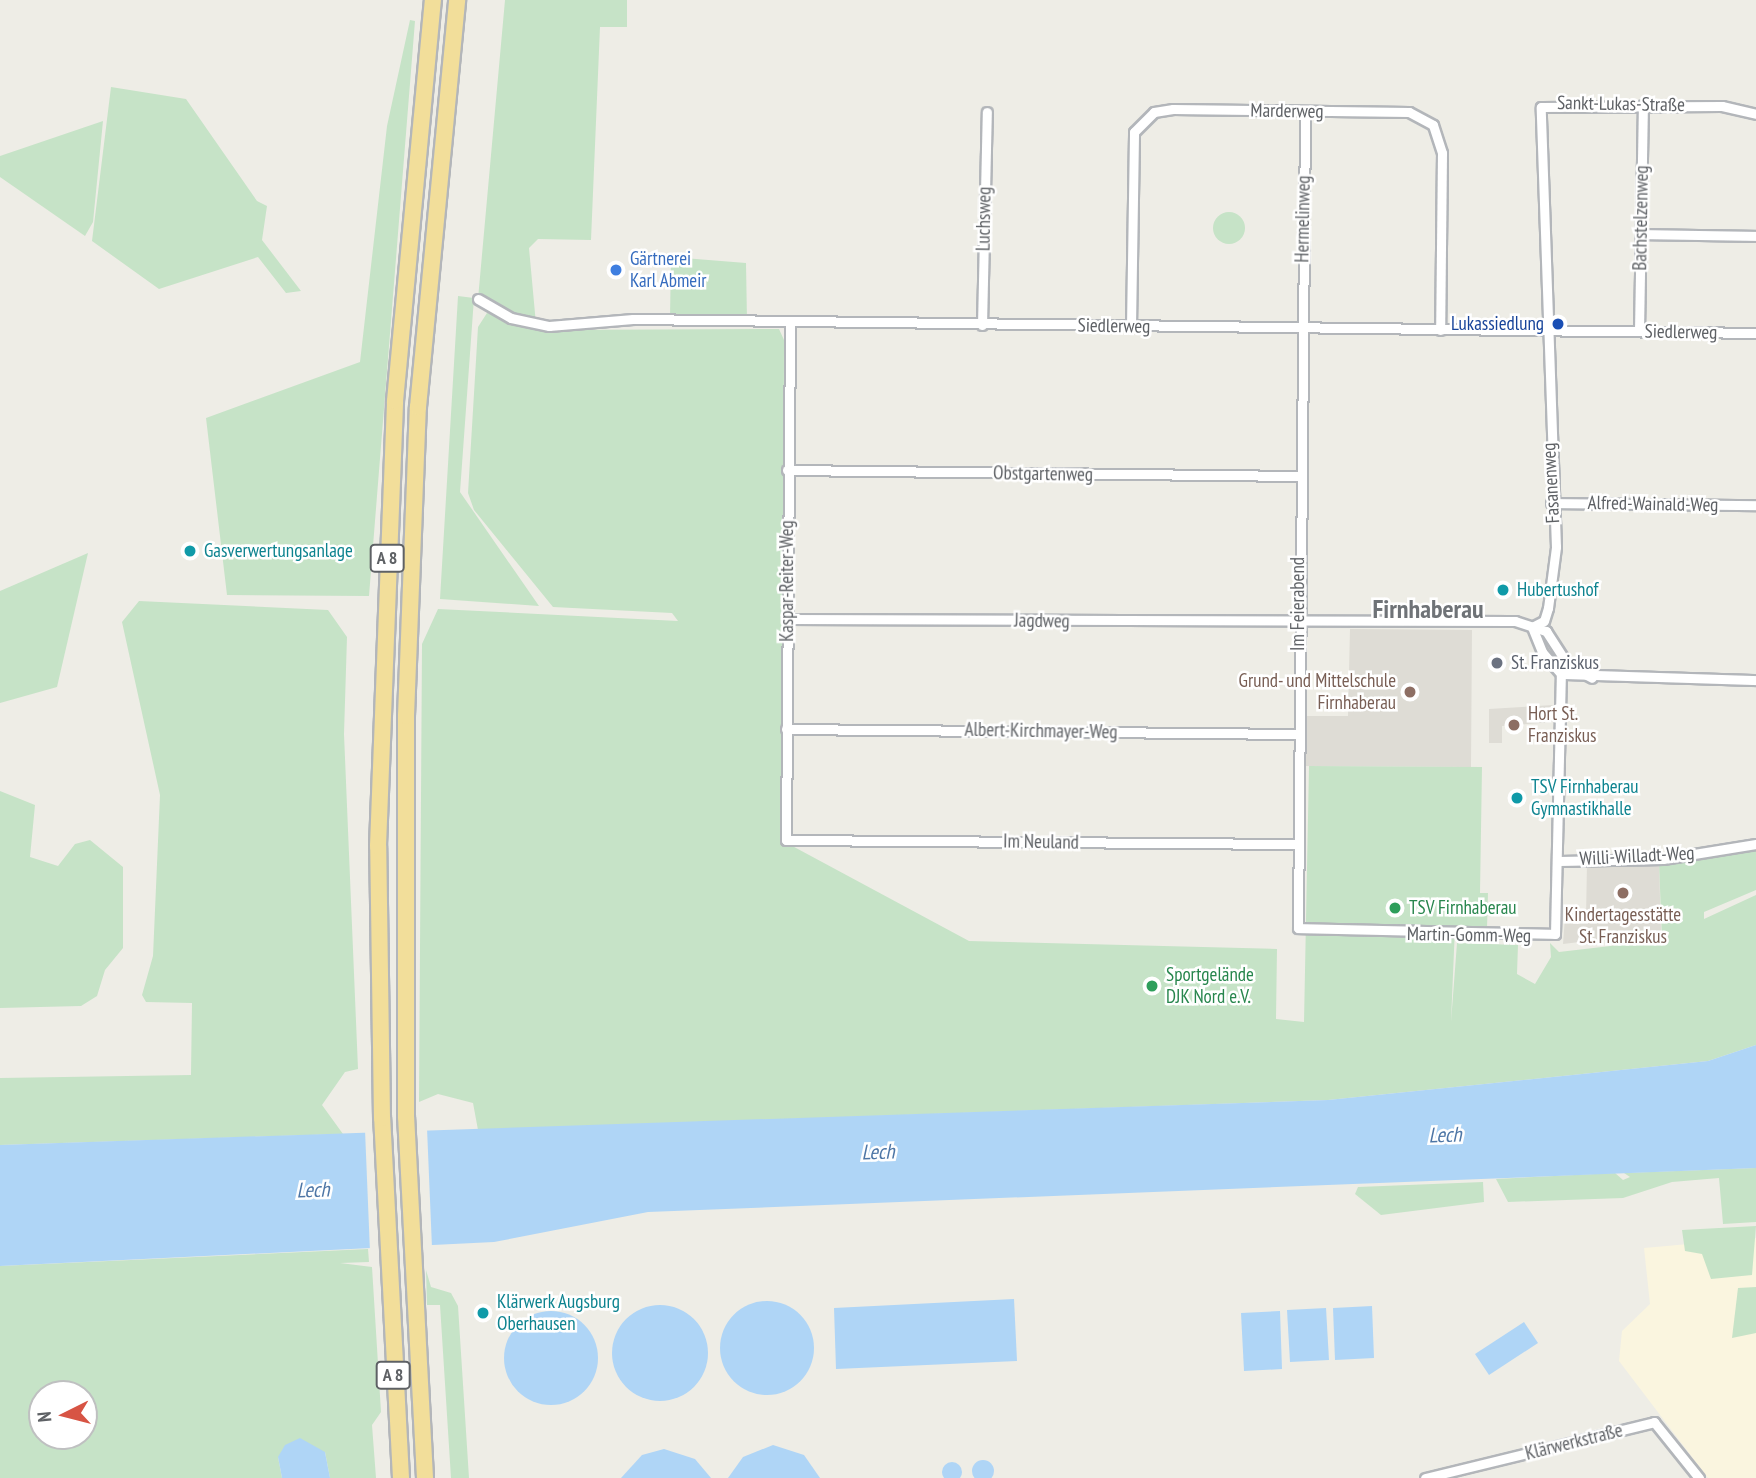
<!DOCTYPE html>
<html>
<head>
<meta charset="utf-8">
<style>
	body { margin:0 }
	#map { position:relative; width:1756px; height:1478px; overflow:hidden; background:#eeede6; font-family:"PT Sans Narrow",sans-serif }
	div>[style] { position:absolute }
	.commercial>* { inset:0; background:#faf5df }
	.education>* { inset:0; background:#dedcd5 }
	.green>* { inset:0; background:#c6e3c7 }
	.round { border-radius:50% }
	.water>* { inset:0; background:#afd5f6 }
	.pier>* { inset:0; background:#eeede6 }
	.roads { filter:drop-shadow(2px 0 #b3b6ba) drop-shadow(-2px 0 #b3b6ba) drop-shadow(0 2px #b3b6ba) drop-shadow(0 -2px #b3b6ba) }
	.street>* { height:9px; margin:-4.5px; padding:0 4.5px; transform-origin:4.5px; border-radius:4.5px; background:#fff }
	.highway>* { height:16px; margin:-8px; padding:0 8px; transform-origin:8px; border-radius:8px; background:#f2de9a }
	.dots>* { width:19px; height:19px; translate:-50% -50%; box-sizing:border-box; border:4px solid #fff; border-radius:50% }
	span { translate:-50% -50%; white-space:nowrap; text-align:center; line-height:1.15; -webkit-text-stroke:5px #fff; paint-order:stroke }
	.shield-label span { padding:2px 5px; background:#fff; border:2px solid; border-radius:5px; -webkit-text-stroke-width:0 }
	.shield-label { font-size:18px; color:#5e6165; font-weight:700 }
	.street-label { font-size:19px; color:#5e6165 }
	.shop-label { font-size:19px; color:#366cbe }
	.left { translate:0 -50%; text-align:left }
	.transit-label { font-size:19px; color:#164399 }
	.right { translate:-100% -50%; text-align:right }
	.culture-label { font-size:19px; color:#0d838f }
	.worship-label { font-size:19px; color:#5b616d }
	.education-label { font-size:19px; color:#785e54 }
	.leisure-label { font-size:19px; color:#27864d }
	.water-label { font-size:21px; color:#4d76a6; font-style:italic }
	.district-label { font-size:26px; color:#6f7377; font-weight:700 }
	.north { position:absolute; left:28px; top:1380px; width:70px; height:70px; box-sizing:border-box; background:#fff; border:2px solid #bfc0c1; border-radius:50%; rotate:264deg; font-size:19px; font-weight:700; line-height:28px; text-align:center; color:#5e6165 }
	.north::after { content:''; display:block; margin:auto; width:24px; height:32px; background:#d75444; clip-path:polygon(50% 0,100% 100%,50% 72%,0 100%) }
</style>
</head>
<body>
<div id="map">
	<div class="commercial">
		<i style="clip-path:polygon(1756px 1238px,1756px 1478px,1708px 1478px,1619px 1361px,1622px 1331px,1650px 1304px,1644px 1248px)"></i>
	</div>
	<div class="education">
		<i style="clip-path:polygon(1350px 629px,1472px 630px,1471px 767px,1302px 766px,1303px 716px,1348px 716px)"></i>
		<i style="clip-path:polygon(1554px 705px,1554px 722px,1502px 726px,1502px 743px,1489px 743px,1489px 709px)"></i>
		<i style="clip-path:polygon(1587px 863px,1659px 863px,1661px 932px,1563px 944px,1565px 917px,1586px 917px)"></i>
	</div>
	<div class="green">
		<i style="clip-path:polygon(505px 0,627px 0,627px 27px,600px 27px,591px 240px,538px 239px,529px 248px,536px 324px,478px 299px)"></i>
		<i style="clip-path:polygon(410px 20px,415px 21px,369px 596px,227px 595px,206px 418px,360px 362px,387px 126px)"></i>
		<i style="clip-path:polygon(111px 87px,186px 99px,257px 201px,267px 206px,262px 240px,301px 291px,286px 293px,258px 257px,159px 289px,92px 241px)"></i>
		<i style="clip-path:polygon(103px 121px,93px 222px,85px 236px,0 177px,0 156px)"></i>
		<i class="round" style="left:1213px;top:212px;width:32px;height:32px"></i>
		<i style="clip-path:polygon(671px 257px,746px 263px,747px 321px,670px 317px)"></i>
		<i style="clip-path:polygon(458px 296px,474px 298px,460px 492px,539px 606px,440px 599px)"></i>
		<i style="clip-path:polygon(487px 313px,550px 330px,779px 329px,784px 340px,783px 841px,969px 941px,1277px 949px,1276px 1019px,1304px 1022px,1309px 766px,1482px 767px,1480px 893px,1488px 893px,1487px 928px,1455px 927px,1451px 1022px,1457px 943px,1518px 945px,1517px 974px,1535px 984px,1551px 957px,1550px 943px,1559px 952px,1662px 940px,1659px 863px,1756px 848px,1756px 890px,1704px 912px,1704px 919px,1756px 895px,1756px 1045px,1708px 1061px,1328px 1100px,478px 1130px,473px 1103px,438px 1094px,419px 1102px,422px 644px,438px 609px,678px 621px,672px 613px,553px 607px,474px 510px,468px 493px,478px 327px)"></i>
		<i style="clip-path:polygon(88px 553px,57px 687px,0 703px,0 591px)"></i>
		<i style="clip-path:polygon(139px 601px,328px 610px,347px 637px,344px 734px,358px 1069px,345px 1072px,322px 1105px,343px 1134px,0 1145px,0 1078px,191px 1075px,192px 1003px,146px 1002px,142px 995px,153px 956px,160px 795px,122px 622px)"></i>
		<i style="clip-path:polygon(0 791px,35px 805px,30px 857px,58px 866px,75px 844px,90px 840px,123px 867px,123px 948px,105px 970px,97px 996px,81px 1006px,0 1008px)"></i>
		<i style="clip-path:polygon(1756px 1168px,1756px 1222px,1723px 1224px,1719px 1178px,1672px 1182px,1623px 1198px,1508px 1202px,1496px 1179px,1615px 1173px,1623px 1180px,1630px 1177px,1624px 1173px)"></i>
		<i style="clip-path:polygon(1483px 1182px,1484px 1202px,1381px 1215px,1355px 1194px,1358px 1187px)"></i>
		<i style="clip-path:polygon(1756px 1226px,1752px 1275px,1711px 1279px,1702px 1254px,1685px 1251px,1682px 1230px)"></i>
		<i style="clip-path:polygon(evenodd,368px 1249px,369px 1262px,340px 1263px,372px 1267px,381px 1412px,372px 1425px,376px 1478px,330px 1478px,325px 1452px,278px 1457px,282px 1478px,0 1478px,0 1266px,368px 1249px,42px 1394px,84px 1394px,84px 1436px,42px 1436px,42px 1394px)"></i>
		<i style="clip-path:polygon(426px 1270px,431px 1287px,451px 1293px,458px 1306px,469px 1478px,451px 1478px,440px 1305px,427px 1305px)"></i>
		<i style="clip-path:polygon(1756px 1287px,1756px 1333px,1732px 1338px,1738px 1288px)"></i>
	</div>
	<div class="water">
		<i style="clip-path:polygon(1756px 1045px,1756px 1168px,648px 1212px,494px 1242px,0 1266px,0 1145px,1328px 1100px,1708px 1061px)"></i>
		<i style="clip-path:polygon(1014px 1299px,1017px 1361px,836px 1369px,834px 1308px)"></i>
		<i class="round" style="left:720px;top:1301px;width:94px;height:94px"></i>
		<i class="round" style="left:612px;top:1305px;width:96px;height:96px"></i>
		<i style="clip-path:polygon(1372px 1306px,1374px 1358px,1335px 1360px,1333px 1308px)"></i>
		<i style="clip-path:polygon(1326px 1308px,1329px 1360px,1290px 1362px,1287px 1310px)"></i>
		<i style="clip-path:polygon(1280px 1311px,1282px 1369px,1244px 1371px,1241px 1313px)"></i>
		<i class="round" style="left:504px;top:1311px;width:94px;height:94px"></i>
		<i style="clip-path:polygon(1524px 1322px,1538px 1343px,1489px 1375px,1475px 1354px)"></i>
		<i style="clip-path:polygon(300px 1438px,325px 1452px,330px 1478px,282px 1478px,278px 1457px,285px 1445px)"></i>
		<i style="clip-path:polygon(773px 1445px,804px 1455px,820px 1478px,728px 1478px,743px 1457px)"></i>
		<i style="clip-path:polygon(664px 1449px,695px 1459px,711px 1478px,621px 1478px,642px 1455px)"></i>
		<i class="round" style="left:972px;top:1460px;width:22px;height:22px"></i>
		<i class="round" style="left:942px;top:1462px;width:20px;height:20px"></i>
	</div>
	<div class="pier">
		<i style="clip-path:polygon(427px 1128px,432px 1248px,370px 1252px,365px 1130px)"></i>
	</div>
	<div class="roads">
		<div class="street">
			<i style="left:1305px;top:111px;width:817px;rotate:90.49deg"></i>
			<i style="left:1298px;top:928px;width:257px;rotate:1.3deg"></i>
			<i style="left:1555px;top:934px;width:260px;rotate:-88.7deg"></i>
			<i style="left:1641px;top:234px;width:115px;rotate:1deg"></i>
			<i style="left:478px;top:299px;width:38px;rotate:30deg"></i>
			<i style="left:511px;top:318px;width:39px;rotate:12deg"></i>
			<i style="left:549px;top:326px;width:84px;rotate:-4.8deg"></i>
			<i style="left:633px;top:319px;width:1123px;rotate:0.71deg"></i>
			<i style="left:790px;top:323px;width:517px;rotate:90.44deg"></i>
			<i style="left:786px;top:840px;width:510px;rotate:0.45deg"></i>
			<i style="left:982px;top:325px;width:213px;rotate:-88.7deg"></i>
			<i style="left:1131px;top:326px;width:194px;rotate:-89.1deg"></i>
			<i style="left:1134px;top:132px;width:28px;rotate:-45deg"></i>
			<i style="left:1154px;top:112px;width:19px;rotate:-9deg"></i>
			<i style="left:1173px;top:109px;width:236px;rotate:0.7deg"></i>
			<i style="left:1409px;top:112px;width:27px;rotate:28deg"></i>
			<i style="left:1433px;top:125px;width:29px;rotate:72deg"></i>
			<i style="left:1442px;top:153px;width:177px;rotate:90.6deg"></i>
			<i style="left:1639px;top:331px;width:226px;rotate:-89deg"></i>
			<i style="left:787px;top:470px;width:511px;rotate:0.67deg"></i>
			<i style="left:1551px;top:503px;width:205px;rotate:0.6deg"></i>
			<i style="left:787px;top:619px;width:728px;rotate:0.16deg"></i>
			<i style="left:1515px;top:621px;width:33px;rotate:18deg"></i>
			<i style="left:1546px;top:631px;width:40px;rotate:57.1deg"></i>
			<i style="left:1568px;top:665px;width:27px;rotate:28deg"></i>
			<i style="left:1532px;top:627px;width:13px;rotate:-27deg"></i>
			<i style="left:1544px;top:621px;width:14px;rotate:-73deg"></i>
			<i style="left:1548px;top:608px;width:62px;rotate:-82.5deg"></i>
			<i style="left:1556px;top:547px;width:440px;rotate:-92deg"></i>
			<i style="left:1541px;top:107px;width:181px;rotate:-0.3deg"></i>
			<i style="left:1722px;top:106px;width:35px;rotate:13deg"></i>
			<i style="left:1532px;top:627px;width:27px;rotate:68deg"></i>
			<i style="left:1542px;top:652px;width:29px;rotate:49deg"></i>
			<i style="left:1561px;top:674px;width:195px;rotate:1.8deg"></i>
			<i style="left:786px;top:729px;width:510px;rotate:0.56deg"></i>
			<i style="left:1559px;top:861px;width:104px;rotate:-1.1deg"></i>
			<i style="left:1663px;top:859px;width:94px;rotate:-9.2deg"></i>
			<i style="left:1425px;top:1478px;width:236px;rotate:-13.7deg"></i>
			<i style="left:1654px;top:1422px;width:72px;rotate:51.2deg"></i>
		</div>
		<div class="highway">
			<i style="left:401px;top:1478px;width:361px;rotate:-93deg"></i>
			<i style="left:382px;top:1118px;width:272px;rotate:-90.8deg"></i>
			<i style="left:378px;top:846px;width:445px;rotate:-87.8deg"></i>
			<i style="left:395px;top:401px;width:403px;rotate:-84.6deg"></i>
			<i style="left:425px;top:1478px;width:361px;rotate:-93deg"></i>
			<i style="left:406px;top:1117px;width:401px;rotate:-90deg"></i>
			<i style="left:406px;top:716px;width:309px;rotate:-87.8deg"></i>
			<i style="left:418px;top:407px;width:409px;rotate:-84.5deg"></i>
		</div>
	</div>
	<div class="dots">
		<i style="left:616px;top:270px;background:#3f7fe0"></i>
		<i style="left:1558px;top:324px;background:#1a4fb4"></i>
		<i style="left:190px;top:551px;background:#0f9aa8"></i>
		<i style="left:1503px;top:590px;background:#0f9aa8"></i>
		<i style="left:1497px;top:663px;background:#6b7280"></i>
		<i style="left:1410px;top:692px;background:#8d6e63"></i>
		<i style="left:1514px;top:725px;background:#8d6e63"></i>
		<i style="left:1517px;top:798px;background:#0f9aa8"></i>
		<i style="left:1623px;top:893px;background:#8d6e63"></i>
		<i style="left:1395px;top:908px;background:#2e9e5b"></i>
		<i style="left:1152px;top:986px;background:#2e9e5b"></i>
		<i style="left:483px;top:1313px;background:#0f9aa8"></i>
	</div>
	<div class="shield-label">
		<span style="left:387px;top:558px">A 8</span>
		<span style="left:393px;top:1375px">A 8</span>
	</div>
	<div class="street-label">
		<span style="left:1621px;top:104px;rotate:1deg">Sankt-Lukas-Straße</span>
		<span style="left:1287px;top:111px;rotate:1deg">Marderweg</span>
		<span style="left:1641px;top:218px;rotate:-89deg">Bachstelzenweg</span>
		<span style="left:984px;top:219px;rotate:-89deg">Luchsweg</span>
		<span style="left:1303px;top:219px;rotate:-89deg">Hermelinweg</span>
		<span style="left:1114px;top:326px;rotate:1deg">Siedlerweg</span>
		<span style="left:1681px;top:332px;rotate:1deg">Siedlerweg</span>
		<span style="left:1043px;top:474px;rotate:1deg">Obstgartenweg</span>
		<span style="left:1551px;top:483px;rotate:-93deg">Fasanenweg</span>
		<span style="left:1653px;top:504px;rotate:1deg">Alfred-Wainald-Weg</span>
		<span style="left:787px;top:581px;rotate:-90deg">Kaspar-Reiter-Weg</span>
		<span style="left:1298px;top:604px;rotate:-90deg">Im Feierabend</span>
		<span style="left:1042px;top:621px;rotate:1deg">Jagdweg</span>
		<span style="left:1041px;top:731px;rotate:1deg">Albert-Kirchmayer-Weg</span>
		<span style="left:1041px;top:842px;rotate:1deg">Im Neuland</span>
		<span style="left:1637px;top:856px;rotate:-3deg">Willi-Willadt-Weg</span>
		<span style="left:1469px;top:935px;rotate:1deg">Martin-Gomm-Weg</span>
		<span style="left:1574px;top:1442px;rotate:-14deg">Klärwerkstraße</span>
	</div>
	<div class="shop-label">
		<span class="left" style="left:630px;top:270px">Gärtnerei<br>Karl Abmeir</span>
	</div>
	<div class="transit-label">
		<span class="right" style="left:1544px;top:324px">Lukassiedlung</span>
	</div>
	<div class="culture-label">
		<span class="left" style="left:204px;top:551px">Gasverwertungsanlage</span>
		<span class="left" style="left:1517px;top:590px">Hubertushof</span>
		<span class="left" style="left:1531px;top:798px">TSV Firnhaberau<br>Gymnastikhalle</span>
		<span class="left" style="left:497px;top:1313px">Klärwerk Augsburg<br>Oberhausen</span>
	</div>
	<div class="worship-label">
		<span class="left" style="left:1511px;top:663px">St. Franziskus</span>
	</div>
	<div class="education-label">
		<span class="right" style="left:1396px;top:692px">Grund- und Mittelschule<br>Firnhaberau</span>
		<span class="left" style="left:1528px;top:725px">Hort St.<br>Franziskus</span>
		<span style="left:1623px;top:926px">Kindertagesstätte<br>St. Franziskus</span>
	</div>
	<div class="leisure-label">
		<span class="left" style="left:1409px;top:908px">TSV Firnhaberau</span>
		<span class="left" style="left:1166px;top:986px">Sportgelände<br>DJK Nord e.V.</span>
	</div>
	<div class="water-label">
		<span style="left:1445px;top:1135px;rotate:-2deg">Lech</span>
		<span style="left:878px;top:1152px;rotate:-2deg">Lech</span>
		<span style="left:313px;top:1190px;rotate:-2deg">Lech</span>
	</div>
	<div class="district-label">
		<span style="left:1428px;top:609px">Firnhaberau</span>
	</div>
	<div class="north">N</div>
</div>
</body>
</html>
